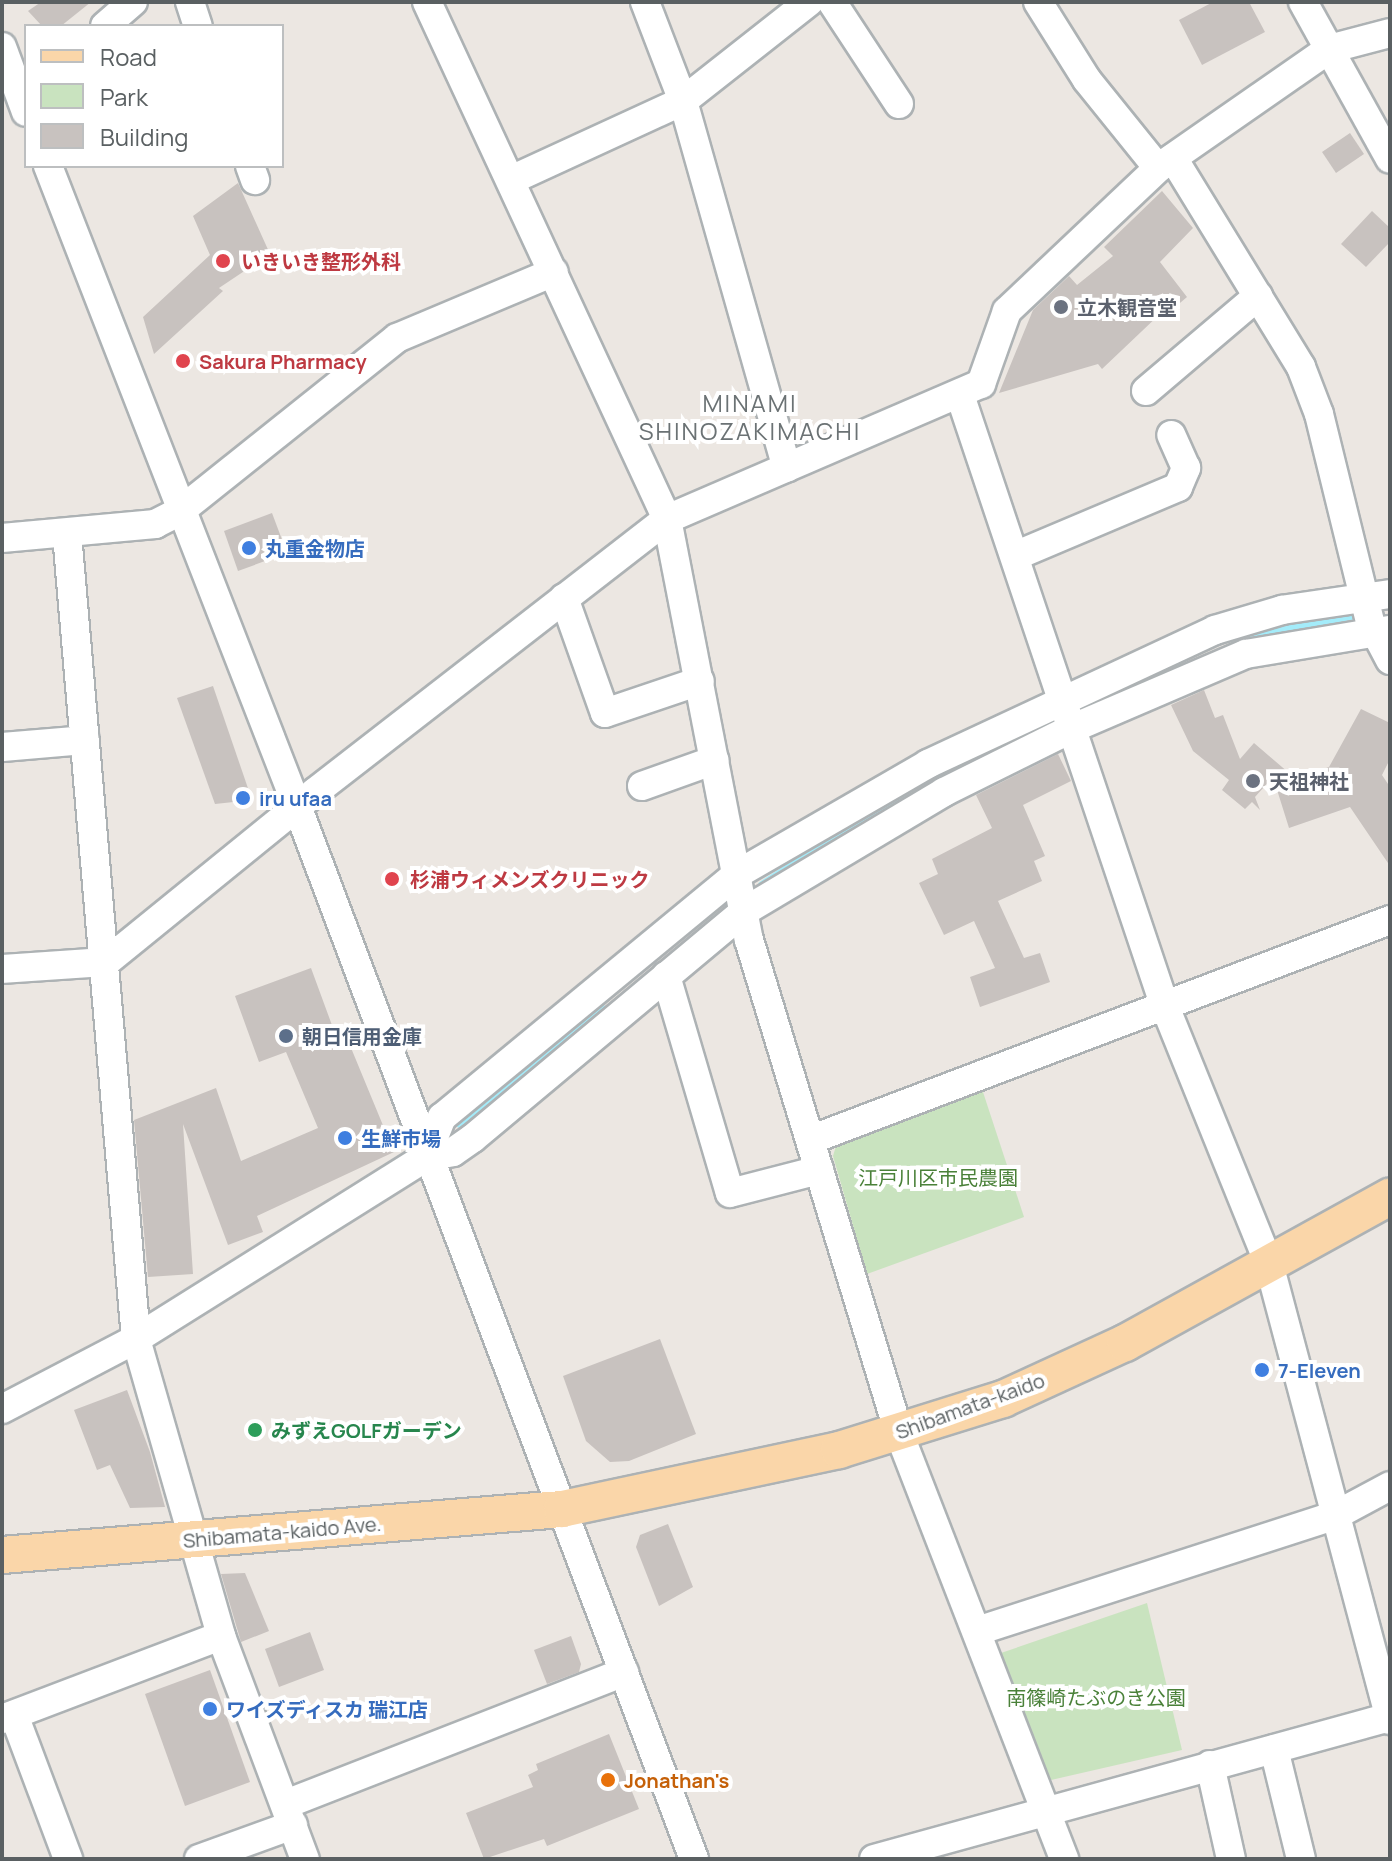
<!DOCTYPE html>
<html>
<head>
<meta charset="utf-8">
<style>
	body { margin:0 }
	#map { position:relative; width:1392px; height:1861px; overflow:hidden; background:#ece7e2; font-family:Manrope,"Noto Sans JP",sans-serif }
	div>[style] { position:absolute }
	.green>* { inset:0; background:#c9e3bf }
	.stream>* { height:8px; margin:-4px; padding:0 4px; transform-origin:4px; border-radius:4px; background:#a4ecfa }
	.building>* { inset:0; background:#c8c2bf }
	.roads { filter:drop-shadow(2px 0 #adb2b4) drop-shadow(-2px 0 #adb2b4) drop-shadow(0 2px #adb2b4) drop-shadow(0 -2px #adb2b4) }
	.minor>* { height:28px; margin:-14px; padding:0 14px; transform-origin:14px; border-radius:14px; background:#fff }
	.major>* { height:36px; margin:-18px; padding:0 18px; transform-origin:18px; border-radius:18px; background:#fad6a9 }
	.dots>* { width:22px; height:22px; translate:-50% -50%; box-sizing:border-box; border:4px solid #fff; border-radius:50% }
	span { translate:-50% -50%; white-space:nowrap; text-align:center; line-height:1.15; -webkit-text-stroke:8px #fff; paint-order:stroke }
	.health-label { font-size:20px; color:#be3a42; font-weight:700 }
	.left { translate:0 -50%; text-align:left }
	.worship-label { font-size:20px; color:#5b616d; font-weight:700 }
	.shop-label { font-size:20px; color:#366cbe; font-weight:700 }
	.service-label { font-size:20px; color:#4e5e75; font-weight:700 }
	.park-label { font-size:20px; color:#4a8139 }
	.street-label { font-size:20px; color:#5a6062 }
	.leisure-label { font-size:20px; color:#27864d; font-weight:700 }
	.food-label { font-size:20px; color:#c56008; font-weight:700 }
	.quarter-label { font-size:24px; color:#6b7274; letter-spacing:2px }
	.frame { position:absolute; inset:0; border:4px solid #5a6062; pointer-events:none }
	.legend { position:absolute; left:24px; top:24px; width:260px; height:144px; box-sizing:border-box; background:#fff; border:2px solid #bdbfc0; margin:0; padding:10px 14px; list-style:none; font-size:24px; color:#5a6062 }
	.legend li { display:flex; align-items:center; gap:16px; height:40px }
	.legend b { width:40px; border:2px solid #bdbfc0 }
</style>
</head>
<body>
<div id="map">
	<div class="green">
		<i style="clip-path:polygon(982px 1089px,1024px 1217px,867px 1274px,833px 1156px,836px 1146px)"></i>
		<i style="clip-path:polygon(1147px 1603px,1182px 1750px,1051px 1780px,998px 1654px)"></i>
	</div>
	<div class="stream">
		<i style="left:1239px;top:643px;width:26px;rotate:-25deg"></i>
		<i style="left:1263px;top:632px;width:100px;rotate:-10.4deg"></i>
		<i style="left:960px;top:764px;width:86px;rotate:-23.3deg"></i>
		<i style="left:762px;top:885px;width:170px;rotate:-32.8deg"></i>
		<i style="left:460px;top:1124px;width:184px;rotate:-38.4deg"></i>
	</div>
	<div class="building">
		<i style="clip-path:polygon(41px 2px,91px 2px,61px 26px,42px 26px,28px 11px)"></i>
		<i style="clip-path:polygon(1213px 2px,1249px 2px,1265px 32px,1202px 65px,1179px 20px)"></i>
		<i style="clip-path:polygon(1350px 133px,1364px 154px,1336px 173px,1322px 152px)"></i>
		<i style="clip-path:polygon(238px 183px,270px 254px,219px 288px,223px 291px,154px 354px,143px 317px,210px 255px,193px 216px)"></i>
		<i style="clip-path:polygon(1162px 191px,1193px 228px,1160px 262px,1187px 297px,1167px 314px,1161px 313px,1102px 369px,1098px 364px,999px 393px,1033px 310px,1069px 276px,1077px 285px,1113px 256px,1104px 247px)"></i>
		<i style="clip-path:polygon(1372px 211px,1390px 228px,1390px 242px,1366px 267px,1341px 244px)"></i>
		<i style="clip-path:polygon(272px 513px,287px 553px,238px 571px,224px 531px)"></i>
		<i style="clip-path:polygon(213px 686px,252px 800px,215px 804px,177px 698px)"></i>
		<i style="clip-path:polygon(1204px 690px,1215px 718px,1223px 715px,1240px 759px,1254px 743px,1296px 779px,1329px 767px,1361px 709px,1390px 723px,1390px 759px,1382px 775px,1390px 787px,1390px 866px,1350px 807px,1289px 828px,1273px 777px,1255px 797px,1260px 810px,1252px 802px,1245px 809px,1222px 790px,1229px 780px,1193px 751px,1171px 705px)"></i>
		<i style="clip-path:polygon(1058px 754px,1071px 781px,1023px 805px,1045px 856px,1034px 861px,1042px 881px,998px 901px,1024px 958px,1040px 953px,1050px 982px,980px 1007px,970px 977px,995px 968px,974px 921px,944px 935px,919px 883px,938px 874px,932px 859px,992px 828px,976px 795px)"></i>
		<i style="clip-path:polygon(311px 968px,340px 1047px,349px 1043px,394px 1152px,257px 1216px,263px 1232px,228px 1245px,183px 1124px,193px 1274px,148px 1277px,134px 1120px,216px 1088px,241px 1161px,318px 1128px,286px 1052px,259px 1062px,235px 996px)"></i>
		<i style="clip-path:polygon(660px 1339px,696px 1434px,629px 1461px,610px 1462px,586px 1441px,563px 1376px)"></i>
		<i style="clip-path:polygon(127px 1390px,150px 1452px,165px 1507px,130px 1508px,110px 1465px,97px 1470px,74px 1410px)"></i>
		<i style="clip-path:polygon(668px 1524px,693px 1587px,659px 1606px,636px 1547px,640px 1535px)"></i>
		<i style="clip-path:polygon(245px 1573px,269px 1631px,241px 1642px,221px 1574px)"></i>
		<i style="clip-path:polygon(310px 1632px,324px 1670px,279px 1687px,265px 1649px)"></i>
		<i style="clip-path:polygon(571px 1636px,581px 1664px,579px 1672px,547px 1684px,534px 1650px)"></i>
		<i style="clip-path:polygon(210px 1670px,250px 1782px,185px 1806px,145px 1694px)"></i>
		<i style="clip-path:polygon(609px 1734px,639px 1809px,547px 1846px,544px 1839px,484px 1859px,466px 1813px,533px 1787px,528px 1775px,538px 1770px,536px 1764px)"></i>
	</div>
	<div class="roads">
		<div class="minor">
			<i style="left:190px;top:2px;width:25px;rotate:72deg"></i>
			<i style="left:427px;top:2px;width:570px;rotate:65.1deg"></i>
			<i style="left:667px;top:519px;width:429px;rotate:79deg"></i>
			<i style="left:749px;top:940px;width:515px;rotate:73.08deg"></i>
			<i style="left:899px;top:1433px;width:457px;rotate:68.8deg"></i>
			<i style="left:645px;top:2px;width:106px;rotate:69deg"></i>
			<i style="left:683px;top:101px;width:381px;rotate:74.2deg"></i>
			<i style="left:832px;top:2px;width:122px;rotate:56.7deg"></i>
			<i style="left:1038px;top:2px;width:92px;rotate:57.9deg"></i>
			<i style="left:1087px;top:80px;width:113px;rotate:51.1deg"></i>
			<i style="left:1303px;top:2px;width:179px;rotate:61deg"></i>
			<i style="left:105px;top:26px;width:37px;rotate:-41deg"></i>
			<i style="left:2px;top:47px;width:69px;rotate:69.7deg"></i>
			<i style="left:1173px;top:158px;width:245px;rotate:58.5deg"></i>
			<i style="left:1301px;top:367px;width:50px;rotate:69deg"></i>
			<i style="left:1319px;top:414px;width:214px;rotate:76.2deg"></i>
			<i style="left:1370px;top:622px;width:43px;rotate:62.2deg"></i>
			<i style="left:48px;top:166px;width:687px;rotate:68.74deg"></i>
			<i style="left:297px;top:806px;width:1125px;rotate:69.34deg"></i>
			<i style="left:250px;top:166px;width:15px;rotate:70deg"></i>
			<i style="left:511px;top:180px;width:189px;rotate:-24.7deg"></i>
			<i style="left:683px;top:101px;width:160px;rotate:-38.2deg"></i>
			<i style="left:1146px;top:391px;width:147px;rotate:-40.3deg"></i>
			<i style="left:960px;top:395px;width:642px;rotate:71.48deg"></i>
			<i style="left:1164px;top:1004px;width:280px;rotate:68deg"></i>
			<i style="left:1269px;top:1264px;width:472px;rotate:75.1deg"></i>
			<i style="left:67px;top:534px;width:808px;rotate:85.1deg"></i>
			<i style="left:136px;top:1339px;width:309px;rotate:74deg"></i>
			<i style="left:221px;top:1636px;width:238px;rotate:69.4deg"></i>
			<i style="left:2px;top:538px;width:154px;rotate:-5.2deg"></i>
			<i style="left:155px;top:524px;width:27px;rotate:-27deg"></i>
			<i style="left:179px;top:512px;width:279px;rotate:-38.6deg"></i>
			<i style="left:397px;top:338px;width:170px;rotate:-22.8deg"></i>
			<i style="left:1015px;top:556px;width:177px;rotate:-22.9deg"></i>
			<i style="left:1178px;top:487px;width:21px;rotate:-67deg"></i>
			<i style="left:1186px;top:468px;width:36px;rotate:-114deg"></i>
			<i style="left:1390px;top:594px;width:109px;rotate:171.6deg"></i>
			<i style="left:1282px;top:610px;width:70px;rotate:163.4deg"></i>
			<i style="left:1215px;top:630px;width:317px;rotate:155deg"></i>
			<i style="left:928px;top:764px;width:222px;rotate:150deg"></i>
			<i style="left:736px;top:875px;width:381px;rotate:140.5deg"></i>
			<i style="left:442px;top:1117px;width:43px;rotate:111.8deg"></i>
			<i style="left:426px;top:1157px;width:27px;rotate:-10deg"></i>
			<i style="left:453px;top:1152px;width:24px;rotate:-35deg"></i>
			<i style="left:473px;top:1138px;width:352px;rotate:-39.9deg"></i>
			<i style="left:743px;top:912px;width:234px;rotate:-30.8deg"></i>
			<i style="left:944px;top:792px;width:144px;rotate:-26.4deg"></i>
			<i style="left:1073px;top:728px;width:188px;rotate:-23.2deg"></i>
			<i style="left:1246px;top:654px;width:146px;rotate:-9.5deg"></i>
			<i style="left:564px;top:598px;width:122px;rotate:70.4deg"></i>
			<i style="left:605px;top:713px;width:100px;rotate:-18.6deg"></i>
			<i style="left:2px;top:747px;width:83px;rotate:-4.8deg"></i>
			<i style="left:642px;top:786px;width:77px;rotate:-19.6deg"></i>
			<i style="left:2px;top:969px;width:104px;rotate:-3.9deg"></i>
			<i style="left:106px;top:962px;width:269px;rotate:-39.1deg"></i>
			<i style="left:315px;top:792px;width:445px;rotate:-37.8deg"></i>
			<i style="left:667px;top:519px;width:342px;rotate:-23.3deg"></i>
			<i style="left:981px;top:384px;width:77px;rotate:-70.4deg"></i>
			<i style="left:1007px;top:311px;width:208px;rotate:-43.4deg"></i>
			<i style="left:1158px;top:168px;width:208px;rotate:-34.8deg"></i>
			<i style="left:1329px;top:49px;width:63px;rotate:-14.7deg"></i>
			<i style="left:666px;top:976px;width:226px;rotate:73.6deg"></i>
			<i style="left:730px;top:1193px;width:92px;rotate:-14.5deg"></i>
			<i style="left:810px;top:1140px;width:620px;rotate:-20.77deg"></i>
			<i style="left:2px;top:1409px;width:151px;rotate:-27.6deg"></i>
			<i style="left:136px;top:1339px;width:342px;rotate:-32.1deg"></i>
			<i style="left:977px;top:1631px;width:377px;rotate:-17.9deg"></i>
			<i style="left:1336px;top:1515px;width:61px;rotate:-28.2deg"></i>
			<i style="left:14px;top:1715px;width:154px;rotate:69.4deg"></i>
			<i style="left:2px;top:1719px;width:234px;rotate:-20.8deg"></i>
			<i style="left:1274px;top:1749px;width:113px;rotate:76.2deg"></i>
			<i style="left:1210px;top:1765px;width:96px;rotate:77.4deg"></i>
			<i style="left:286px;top:1804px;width:363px;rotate:-21.3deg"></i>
			<i style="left:199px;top:1859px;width:100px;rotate:-19.9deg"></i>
			<i style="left:874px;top:1859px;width:535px;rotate:-15.39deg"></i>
		</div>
		<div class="major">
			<i style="left:2px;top:1555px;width:562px;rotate:-4.7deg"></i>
			<i style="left:562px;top:1509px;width:283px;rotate:-12deg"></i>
			<i style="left:839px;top:1450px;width:172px;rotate:-17.3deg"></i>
			<i style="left:1003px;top:1399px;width:134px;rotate:-24.7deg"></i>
			<i style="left:1125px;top:1343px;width:303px;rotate:-28.9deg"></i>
		</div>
	</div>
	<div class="dots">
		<i style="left:223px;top:261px;background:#e0444e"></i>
		<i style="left:1061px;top:307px;background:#6b7280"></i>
		<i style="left:183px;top:361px;background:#e0444e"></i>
		<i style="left:249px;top:548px;background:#3f7fe0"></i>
		<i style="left:1253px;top:781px;background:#6b7280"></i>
		<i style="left:243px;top:798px;background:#3f7fe0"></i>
		<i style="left:392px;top:879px;background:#e0444e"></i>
		<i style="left:286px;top:1036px;background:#5c6f8a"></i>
		<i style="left:345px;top:1138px;background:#3f7fe0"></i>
		<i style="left:1262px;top:1370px;background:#3f7fe0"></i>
		<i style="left:255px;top:1430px;background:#2e9e5b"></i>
		<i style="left:210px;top:1709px;background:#3f7fe0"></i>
		<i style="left:608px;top:1780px;background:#e8710a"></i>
	</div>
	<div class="health-label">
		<span class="left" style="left:241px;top:261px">いきいき整形外科</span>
		<span class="left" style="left:199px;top:361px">Sakura Pharmacy</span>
		<span class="left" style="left:410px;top:879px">杉浦ウィメンズクリニック</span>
	</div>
	<div class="worship-label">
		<span class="left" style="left:1077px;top:307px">立木観音堂</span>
		<span class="left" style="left:1269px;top:781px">天祖神社</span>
	</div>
	<div class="shop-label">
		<span class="left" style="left:265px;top:548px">丸重金物店</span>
		<span class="left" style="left:259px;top:798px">iru ufaa</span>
		<span class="left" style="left:361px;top:1138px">生鮮市場</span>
		<span class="left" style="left:1278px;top:1370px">7-Eleven</span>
		<span class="left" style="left:226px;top:1709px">ワイズディスカ 瑞江店</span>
	</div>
	<div class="service-label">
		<span class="left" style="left:302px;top:1036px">朝日信用金庫</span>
	</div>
	<div class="park-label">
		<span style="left:938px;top:1177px">江戸川区市民農園</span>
		<span style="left:1096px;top:1697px">南篠崎たぶのき公園</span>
	</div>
	<div class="street-label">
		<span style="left:970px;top:1406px;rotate:-20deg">Shibamata-kaido</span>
		<span style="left:282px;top:1532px;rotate:-5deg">Shibamata-kaido Ave.</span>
	</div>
	<div class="leisure-label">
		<span class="left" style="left:271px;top:1430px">みずえGOLFガーデン</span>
	</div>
	<div class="food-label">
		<span class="left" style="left:624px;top:1780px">Jonathan's</span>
	</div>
	<div class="quarter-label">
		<span style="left:750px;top:417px">MINAMI<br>SHINOZAKIMACHI</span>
	</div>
	<div class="frame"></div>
	<ul class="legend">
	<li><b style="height:10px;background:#fad6a9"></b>Road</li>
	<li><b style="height:22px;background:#c9e3bf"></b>Park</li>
	<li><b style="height:22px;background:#c8c2bf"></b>Building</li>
	</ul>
</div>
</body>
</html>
